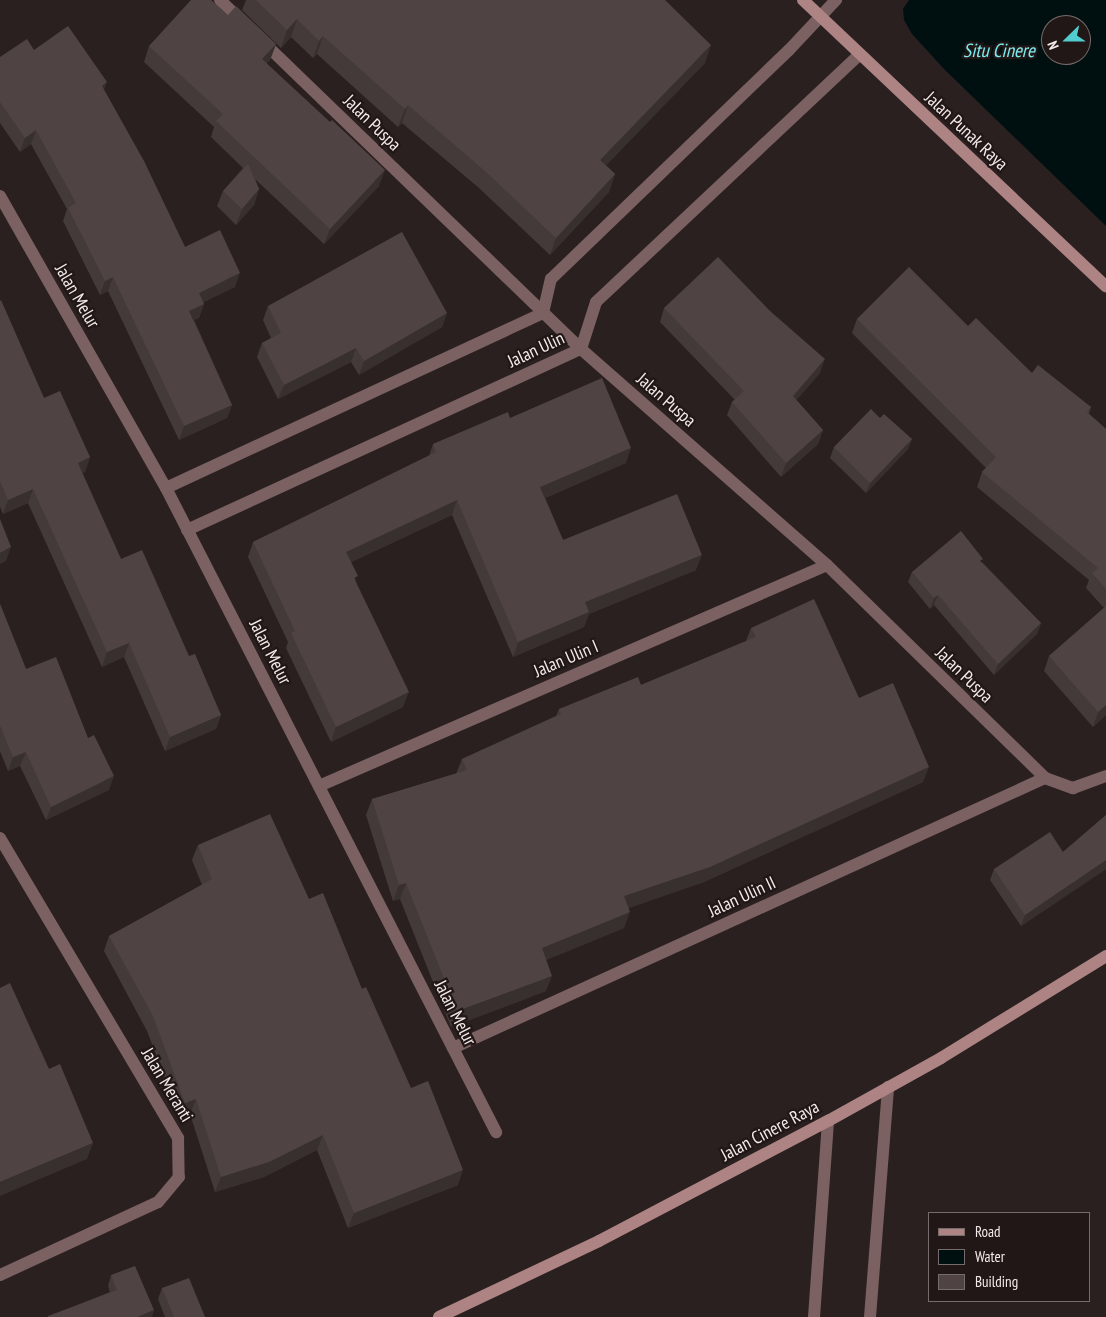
<!DOCTYPE html>
<html>
<head>
<meta charset="utf-8">
<style>
	body { margin:0 }
	#map { position:relative; width:1106px; height:1317px; overflow:hidden; background:#2b2020; font-family:"PT Sans Narrow",sans-serif }
	div>[style] { position:absolute }
	.water>* { inset:0; background:#001011 }
	.minor>* { height:12px; margin:-6px; padding:0 6px; transform-origin:6px; border-radius:6px; background:#7b6161 }
	.secondary>* { height:12px; margin:-6px; padding:0 6px; transform-origin:6px; border-radius:6px; background:#ad8483 }
	.wall>* { inset:0; background:#453a3a }
	.shaded-wall>* { inset:0; background:#382f2f }
	.building>* { inset:0; background:#504343 }
	span { translate:-50% -50%; white-space:nowrap; text-align:center; line-height:1.15; -webkit-text-stroke:4.5px #221717; paint-order:stroke }
	.street-label { font-size:18px; color:#f3ebea }
	.water-label { font-size:19px; color:#7bedf0; font-style:italic }
	.legend { position:absolute; left:928px; top:1212px; width:162px; height:90px; box-sizing:border-box; background:#221717; border:1px solid #766c6b; margin:0; padding:6px 9px; list-style:none; font-size:15px; color:#f3ebea }
	.legend li { display:flex; align-items:center; gap:10px; height:25px }
	.legend b { width:25px; border:1px solid #766c6b }
	.north { position:absolute; left:1041px; top:15px; width:50px; height:50px; box-sizing:border-box; background:#221717; border:1px solid #766c6b; border-radius:50%; rotate:248deg; font-size:14px; font-weight:700; line-height:20px; text-align:center; color:#f3ebea }
	.north::after { content:''; display:block; margin:auto; width:18px; height:22px; background:#52cdcf; clip-path:polygon(50% 0,100% 100%,50% 72%,0 100%) }
</style>
</head>
<body>
<div id="map">
	<div class="water">
		<i style="clip-path:polygon(evenodd,909px 0,1106px 0,1106px 226px,945px 70px,912px 34px,904px 20px,903px 9px,909px 0,1051px 25px,1081px 25px,1081px 55px,1051px 55px,1051px 25px)"></i>
	</div>
	<div class="minor">
		<i style="left:220px;top:0;width:32px;rotate:44deg"></i>
		<i style="left:261px;top:40px;width:445px;rotate:44deg"></i>
		<i style="left:581px;top:349px;width:327px;rotate:41.3deg"></i>
		<i style="left:827px;top:565px;width:305px;rotate:44.3deg"></i>
		<i style="left:1045px;top:778px;width:30px;rotate:20deg"></i>
		<i style="left:1073px;top:788px;width:35px;rotate:-20deg"></i>
		<i style="left:0;top:196px;width:336px;rotate:60.4deg"></i>
		<i style="left:166px;top:488px;width:724px;rotate:62.87deg"></i>
		<i style="left:166px;top:488px;width:416px;rotate:-24.9deg"></i>
		<i style="left:543px;top:313px;width:35px;rotate:-77deg"></i>
		<i style="left:551px;top:279px;width:330px;rotate:-43.9deg"></i>
		<i style="left:789px;top:50px;width:69px;rotate:-46.8deg"></i>
		<i style="left:187px;top:530px;width:434px;rotate:-24.7deg"></i>
		<i style="left:581px;top:349px;width:49px;rotate:-72.3deg"></i>
		<i style="left:596px;top:302px;width:362px;rotate:-43.2deg"></i>
		<i style="left:319px;top:786px;width:554px;rotate:-23.51deg"></i>
		<i style="left:0;top:838px;width:349px;rotate:59.3deg"></i>
		<i style="left:178px;top:1138px;width:39px;rotate:89deg"></i>
		<i style="left:179px;top:1177px;width:33px;rotate:130deg"></i>
		<i style="left:158px;top:1202px;width:174px;rotate:155.2deg"></i>
		<i style="left:453px;top:1048px;width:651px;rotate:-24.52deg"></i>
		<i style="left:814px;top:1317px;width:196px;rotate:-85.9deg"></i>
		<i style="left:870px;top:1317px;width:231px;rotate:-85.5deg"></i>
	</div>
	<div class="secondary">
		<i style="left:803px;top:0;width:417px;rotate:43.4deg"></i>
		<i style="left:439px;top:1317px;width:177px;rotate:-25.4deg"></i>
		<i style="left:599px;top:1241px;width:259px;rotate:-27.7deg"></i>
		<i style="left:828px;top:1121px;width:129px;rotate:-29.1deg"></i>
		<i style="left:941px;top:1058px;width:194px;rotate:-31.7deg"></i>
	</div>
	<div class="wall">
		<i style="clip-path:polygon(246px 0,665px 0,705px 63px,606px 165px,615px 174px,609px 192px,550px 255px,479px 188px,402px 123px,398px 127px,317px 54px,313px 58px,291px 37px,281px 48px,242px 10px)"></i>
		<i style="clip-path:polygon(228px 15px,276px 44px,270px 60px,266px 64px,379px 186px,324px 244px,255px 179px,259px 189px,254px 205px,236px 225px,217px 206px,223px 191px,243px 168px,211px 137px,214px 127px,144px 62px,149px 46px)"></i>
		<i style="clip-path:polygon(34px 50px,104px 90px,185px 247px,235px 287px,203px 302px,204px 304px,199px 318px,194px 320px,232px 405px,227px 418px,179px 440px,108px 291px,100px 295px,63px 221px,67px 209px,31px 144px,20px 152px,0 123px,0 57px)"></i>
		<i style="clip-path:polygon(0 301px,44px 398px,90px 457px,85px 472px,82px 473px,121px 559px,189px 656px,221px 715px,216px 729px,165px 751px,124px 657px,102px 667px,28px 503px,3px 514px,0 507px)"></i>
		<i style="clip-path:polygon(268px 306px,447px 313px,442px 327px,359px 375px,351px 362px,278px 399px,257px 357px,262px 343px,271px 338px,263px 320px)"></i>
		<i style="clip-path:polygon(664px 308px,770px 311px,820px 373px,796px 400px,823px 430px,818px 444px,781px 477px,727px 415px,732px 402px,735px 400px,660px 322px)"></i>
		<i style="clip-path:polygon(857px 319px,968px 326px,1032px 373px,1091px 407px,1089px 414px,1106px 429px,1106px 715px,1093px 727px,1044px 671px,1049px 656px,1104px 608px,1086px 588px,1089px 580px,977px 487px,982px 472px,986px 468px,852px 333px)"></i>
		<i style="clip-path:polygon(510px 418px,626px 463px,545px 498px,563px 540px,696px 570px,589px 614px,584px 627px,513px 657px,452px 515px,351px 562px,356px 582px,403px 707px,331px 742px,286px 648px,288px 642px,248px 557px,253px 542px,429px 456px,433px 444px)"></i>
		<i style="clip-path:polygon(880px 418px,912px 439px,908px 449px,866px 493px,830px 458px,834px 447px)"></i>
		<i style="clip-path:polygon(982px 562px,1041px 623px,1037px 634px,994px 675px,934px 605px,930px 609px,908px 582px,912px 572px)"></i>
		<i style="clip-path:polygon(0 604px,26px 669px,109px 790px,46px 820px,20px 766px,8px 771px,0 751px)"></i>
		<i style="clip-path:polygon(751px 628px,859px 698px,923px 782px,704px 882px,628px 908px,624px 928px,546px 960px,546px 991px,451px 1027px,400px 899px,393px 901px,366px 815px,372px 799px,456px 774px,462px 759px,556px 716px,559px 709px,641px 685px,746px 641px)"></i>
		<i style="clip-path:polygon(1106px 815px,1106px 869px,1021px 926px,990px 880px,994px 869px,1063px 852px)"></i>
		<i style="clip-path:polygon(198px 845px,309px 899px,362px 989px,458px 1185px,348px 1228px,317px 1150px,264px 1177px,215px 1192px,190px 1114px,180px 1118px,147px 1031px,104px 951px,109px 936px,202px 885px,192px 860px)"></i>
		<i style="clip-path:polygon(111px 1275px,152px 1317px,48px 1317px,110px 1292px,108px 1286px)"></i>
		<i style="clip-path:polygon(162px 1288px,205px 1317px,165px 1317px,158px 1299px)"></i>
	</div>
	<div class="shaded-wall">
		<i style="clip-path:polygon(297px 19px,291px 37px,281px 48px,287px 30px)"></i>
		<i style="clip-path:polygon(323px 36px,317px 54px,313px 58px,319px 41px)"></i>
		<i style="clip-path:polygon(276px 44px,270px 60px,256px 75px,262px 59px)"></i>
		<i style="clip-path:polygon(711px 45px,705px 63px,594px 178px,600px 160px)"></i>
		<i style="clip-path:polygon(107px 82px,102px 96px,102px 86px)"></i>
		<i style="clip-path:polygon(408px 105px,402px 123px,398px 127px,405px 109px)"></i>
		<i style="clip-path:polygon(36px 130px,31px 144px,20px 152px,25px 138px)"></i>
		<i style="clip-path:polygon(385px 170px,379px 186px,324px 244px,330px 229px)"></i>
		<i style="clip-path:polygon(615px 174px,609px 192px,550px 255px,556px 238px)"></i>
		<i style="clip-path:polygon(259px 189px,254px 205px,236px 225px,242px 209px)"></i>
		<i style="clip-path:polygon(240px 273px,235px 287px,194px 307px,199px 293px)"></i>
		<i style="clip-path:polygon(113px 277px,108px 291px,100px 295px,105px 281px)"></i>
		<i style="clip-path:polygon(204px 304px,199px 318px,184px 325px,189px 311px)"></i>
		<i style="clip-path:polygon(447px 313px,442px 327px,359px 375px,364px 361px)"></i>
		<i style="clip-path:polygon(356px 348px,351px 362px,278px 399px,284px 385px)"></i>
		<i style="clip-path:polygon(825px 359px,820px 373px,788px 410px,793px 396px)"></i>
		<i style="clip-path:polygon(232px 405px,227px 418px,179px 440px,184px 426px)"></i>
		<i style="clip-path:polygon(823px 430px,818px 444px,781px 477px,786px 463px)"></i>
		<i style="clip-path:polygon(912px 439px,908px 449px,866px 493px,870px 483px)"></i>
		<i style="clip-path:polygon(631px 448px,626px 463px,535px 502px,540px 487px)"></i>
		<i style="clip-path:polygon(90px 457px,85px 472px,73px 477px,78px 463px)"></i>
		<i style="clip-path:polygon(33px 489px,28px 503px,3px 514px,8px 500px)"></i>
		<i style="clip-path:polygon(457px 500px,452px 515px,341px 567px,346px 552px)"></i>
		<i style="clip-path:polygon(11px 547px,6px 561px,0 564px,0 553px)"></i>
		<i style="clip-path:polygon(702px 555px,696px 570px,589px 614px,584px 627px,513px 657px,518px 642px,585px 602px)"></i>
		<i style="clip-path:polygon(938px 595px,934px 605px,930px 609px,934px 598px)"></i>
		<i style="clip-path:polygon(1041px 623px,1037px 634px,994px 675px,998px 664px)"></i>
		<i style="clip-path:polygon(129px 643px,124px 657px,102px 667px,107px 652px)"></i>
		<i style="clip-path:polygon(409px 692px,403px 707px,331px 742px,336px 727px)"></i>
		<i style="clip-path:polygon(1106px 705px,1106px 715px,1093px 727px,1098px 712px)"></i>
		<i style="clip-path:polygon(221px 715px,216px 729px,165px 751px,170px 737px)"></i>
		<i style="clip-path:polygon(26px 752px,20px 766px,8px 771px,13px 757px)"></i>
		<i style="clip-path:polygon(929px 767px,923px 782px,704px 882px,618px 912px,624px 896px)"></i>
		<i style="clip-path:polygon(114px 776px,109px 790px,46px 820px,51px 807px)"></i>
		<i style="clip-path:polygon(1106px 860px,1106px 869px,1021px 926px,1025px 915px)"></i>
		<i style="clip-path:polygon(406px 883px,400px 899px,393px 901px,399px 885px)"></i>
		<i style="clip-path:polygon(630px 912px,624px 928px,536px 964px,542px 948px)"></i>
		<i style="clip-path:polygon(552px 976px,546px 991px,451px 1027px,457px 1011px)"></i>
		<i style="clip-path:polygon(196px 1099px,190px 1114px,180px 1118px,185px 1103px)"></i>
		<i style="clip-path:polygon(323px 1135px,317px 1150px,264px 1177px,215px 1192px,221px 1177px)"></i>
		<i style="clip-path:polygon(93px 1143px,87px 1159px,0 1196px,0 1182px)"></i>
		<i style="clip-path:polygon(463px 1170px,458px 1185px,348px 1228px,354px 1213px)"></i>
		<i style="clip-path:polygon(154px 1310px,152px 1317px,137px 1317px)"></i>
	</div>
	<div class="building">
		<i style="clip-path:polygon(191px 0,211px 0,228px 15px,236px 6px,276px 44px,262px 59px,330px 122px,332px 120px,385px 170px,330px 229px,216px 121px,223px 114px,149px 46px)"></i>
		<i style="clip-path:polygon(256px 0,665px 0,711px 45px,600px 160px,615px 174px,556px 238px,485px 171px,408px 105px,405px 109px,323px 36px,319px 41px,297px 19px,287px 30px)"></i>
		<i style="clip-path:polygon(68px 26px,107px 82px,102px 86px,144px 161px,185px 247px,220px 230px,240px 273px,199px 293px,204px 304px,189px 311px,232px 405px,184px 426px,113px 277px,105px 281px,68px 208px,76px 203px,36px 130px,25px 138px,0 102px,0 57px,27px 39px,34px 50px)"></i>
		<i style="clip-path:polygon(248px 164px,259px 189px,242px 209px,223px 191px)"></i>
		<i style="clip-path:polygon(402px 232px,447px 313px,364px 361px,356px 348px,284px 385px,262px 343px,281px 333px,268px 306px)"></i>
		<i style="clip-path:polygon(718px 257px,770px 311px,825px 359px,793px 396px,823px 430px,786px 463px,732px 402px,744px 391px,664px 308px)"></i>
		<i style="clip-path:polygon(909px 267px,968px 326px,976px 318px,1032px 373px,1038px 365px,1091px 407px,1087px 412px,1106px 429px,1106px 589px,1092px 573px,1098px 568px,982px 472px,996px 457px,857px 319px)"></i>
		<i style="clip-path:polygon(1px 300px,44px 398px,60px 391px,90px 457px,78px 463px,121px 559px,142px 550px,189px 656px,195px 654px,221px 715px,170px 737px,129px 643px,107px 652px,33px 489px,8px 500px,0 481px,0 301px)"></i>
		<i style="clip-path:polygon(602px 378px,631px 448px,540px 487px,563px 540px,677px 494px,702px 555px,585px 602px,589px 612px,518px 642px,457px 500px,346px 552px,358px 576px,354px 578px,409px 692px,336px 727px,291px 633px,295px 631px,253px 542px,436px 452px,433px 444px,508px 412px,510px 418px)"></i>
		<i style="clip-path:polygon(871px 409px,880px 418px,884px 414px,912px 439px,870px 483px,834px 447px)"></i>
		<i style="clip-path:polygon(0 519px,11px 547px,0 553px)"></i>
		<i style="clip-path:polygon(961px 531px,983px 559px,980px 561px,1041px 623px,998px 664px,938px 595px,934px 598px,912px 572px)"></i>
		<i style="clip-path:polygon(814px 599px,859px 698px,893px 683px,929px 767px,710px 867px,624px 896px,630px 912px,542px 948px,552px 976px,457px 1011px,406px 883px,399px 885px,372px 799px,467px 770px,462px 759px,561px 714px,559px 709px,638px 677px,641px 685px,756px 637px,751px 628px)"></i>
		<i style="clip-path:polygon(0 604px,26px 669px,56px 657px,88px 738px,94px 735px,114px 776px,51px 807px,26px 752px,13px 757px,0 725px)"></i>
		<i style="clip-path:polygon(1106px 606px,1106px 705px,1098px 712px,1049px 656px)"></i>
		<i style="clip-path:polygon(270px 814px,309px 899px,323px 893px,362px 989px,366px 987px,411px 1088px,428px 1081px,463px 1170px,354px 1213px,323px 1135px,269px 1162px,221px 1177px,196px 1099px,185px 1103px,153px 1016px,109px 936px,212px 879px,198px 845px)"></i>
		<i style="clip-path:polygon(1106px 815px,1106px 860px,1025px 915px,994px 869px,1050px 832px,1063px 852px)"></i>
		<i style="clip-path:polygon(10px 983px,49px 1069px,60px 1064px,93px 1143px,0 1182px,0 988px)"></i>
		<i style="clip-path:polygon(135px 1266px,154px 1310px,137px 1317px,48px 1317px,48px 1316px,117px 1290px,111px 1275px)"></i>
		<i style="clip-path:polygon(189px 1278px,205px 1317px,174px 1317px,162px 1288px)"></i>
	</div>
	<div class="street-label">
		<span style="left:372px;top:123px;rotate:44deg">Jalan Puspa</span>
		<span style="left:966px;top:131px;rotate:43deg">Jalan Punak Raya</span>
		<span style="left:77px;top:296px;rotate:60deg">Jalan Melur</span>
		<span style="left:536px;top:350px;rotate:-25deg">Jalan Ulin</span>
		<span style="left:666px;top:400px;rotate:41deg">Jalan Puspa</span>
		<span style="left:270px;top:652px;rotate:63deg">Jalan Melur</span>
		<span style="left:566px;top:659px;rotate:-23deg">Jalan Ulin I</span>
		<span style="left:964px;top:675px;rotate:44deg">Jalan Puspa</span>
		<span style="left:742px;top:897px;rotate:-25deg">Jalan Ulin II</span>
		<span style="left:455px;top:1013px;rotate:63deg">Jalan Melur</span>
		<span style="left:167px;top:1085px;rotate:59deg">Jalan Meranti</span>
		<span style="left:770px;top:1131px;rotate:-28deg">Jalan Cinere Raya</span>
	</div>
	<div class="water-label">
		<span style="left:999px;top:51px">Situ Cinere</span>
	</div>
	<ul class="legend">
	<li><b style="height:6px;background:#ad8483"></b>Road</li>
	<li><b style="height:14px;background:#001011"></b>Water</li>
	<li><b style="height:14px;background:#504343"></b>Building</li>
	</ul>
	<div class="north">N</div>
</div>
</body>
</html>
